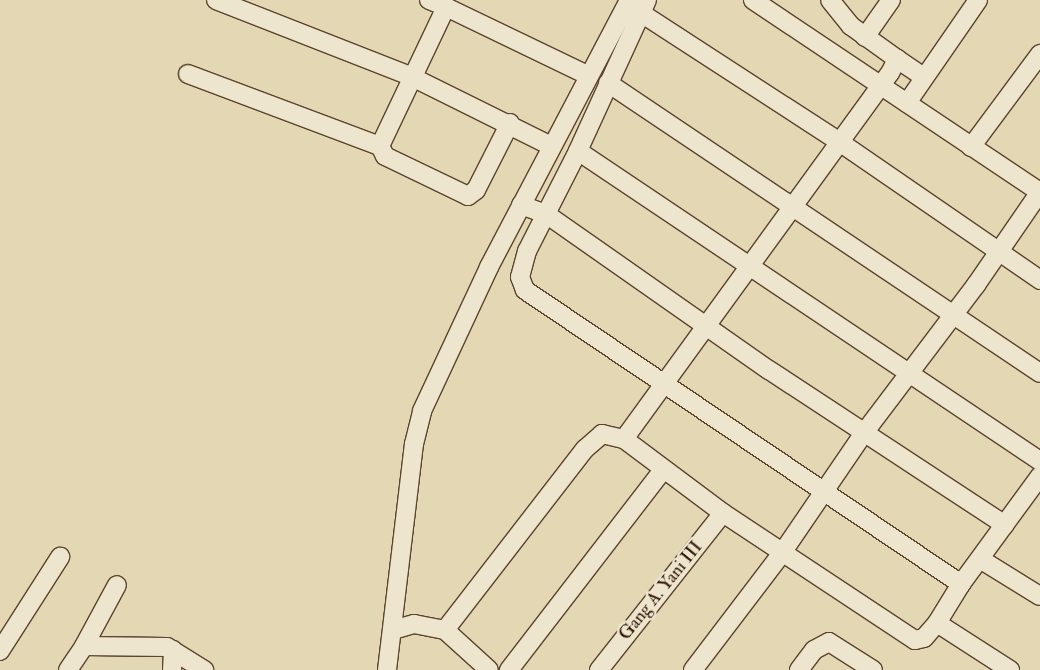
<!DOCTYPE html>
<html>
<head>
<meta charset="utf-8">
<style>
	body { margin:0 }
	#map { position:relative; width:1040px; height:670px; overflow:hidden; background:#e4d7b4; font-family:"IM FELL Double Pica",serif }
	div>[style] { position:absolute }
	.roads { filter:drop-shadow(1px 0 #5c442d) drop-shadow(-1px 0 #5c442d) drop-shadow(0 1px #5c442d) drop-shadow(0 -1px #5c442d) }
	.minor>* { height:18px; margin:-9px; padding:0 9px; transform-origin:9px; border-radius:9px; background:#ede5ce }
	span { translate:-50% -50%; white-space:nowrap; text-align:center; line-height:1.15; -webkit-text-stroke:5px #ede5ce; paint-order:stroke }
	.street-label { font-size:18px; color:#2e1300 }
</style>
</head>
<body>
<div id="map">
	<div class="roads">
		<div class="minor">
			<i style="left:216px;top:0;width:211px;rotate:21.4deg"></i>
			<i style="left:412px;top:77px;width:155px;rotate:26.4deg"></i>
			<i style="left:429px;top:0;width:18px;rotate:22deg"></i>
			<i style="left:446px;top:7px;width:154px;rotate:115.4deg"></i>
			<i style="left:380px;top:146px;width:11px;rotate:63deg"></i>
			<i style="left:385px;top:156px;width:92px;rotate:25.7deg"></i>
			<i style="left:468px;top:196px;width:10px;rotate:-37deg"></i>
			<i style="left:476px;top:190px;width:75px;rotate:-63.1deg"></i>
			<i style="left:647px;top:0;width:166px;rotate:114.6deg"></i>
			<i style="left:578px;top:151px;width:112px;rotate:117deg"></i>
			<i style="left:527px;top:251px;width:27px;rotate:105deg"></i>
			<i style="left:520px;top:277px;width:14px;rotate:69deg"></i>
			<i style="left:525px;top:290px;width:526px;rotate:33.99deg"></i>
			<i style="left:753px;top:0;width:345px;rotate:33.8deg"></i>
			<i style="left:446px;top:7px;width:157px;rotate:25.7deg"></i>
			<i style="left:641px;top:13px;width:239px;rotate:33deg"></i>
			<i style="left:841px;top:143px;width:242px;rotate:34.5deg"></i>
			<i style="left:865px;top:37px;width:45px;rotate:-54.9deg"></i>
			<i style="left:897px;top:59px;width:32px;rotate:34deg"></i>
			<i style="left:188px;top:74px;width:205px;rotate:20.6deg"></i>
			<i style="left:608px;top:83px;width:520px;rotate:33.87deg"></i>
			<i style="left:907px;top:103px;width:125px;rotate:-55.4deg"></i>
			<i style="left:971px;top:147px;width:116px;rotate:-53.4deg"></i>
			<i style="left:578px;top:151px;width:556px;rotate:33.86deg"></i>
			<i style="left:521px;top:205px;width:27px;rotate:20deg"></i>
			<i style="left:546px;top:214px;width:272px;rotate:35deg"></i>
			<i style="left:769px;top:370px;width:282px;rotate:33.3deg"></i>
			<i style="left:624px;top:439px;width:452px;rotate:-54deg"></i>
			<i style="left:890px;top:73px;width:16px;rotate:-63deg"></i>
			<i style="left:897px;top:59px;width:57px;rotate:-144.3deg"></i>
			<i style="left:851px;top:26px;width:33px;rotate:-129deg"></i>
			<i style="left:980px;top:559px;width:70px;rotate:31.7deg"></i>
			<i style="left:937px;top:623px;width:87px;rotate:32.8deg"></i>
			<i style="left:393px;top:630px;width:22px;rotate:-16deg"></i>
			<i style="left:414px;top:624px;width:32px;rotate:11deg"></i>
			<i style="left:445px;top:630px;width:229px;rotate:-52.3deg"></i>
			<i style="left:585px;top:449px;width:23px;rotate:-41deg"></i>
			<i style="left:602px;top:434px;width:23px;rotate:13deg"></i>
			<i style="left:624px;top:439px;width:124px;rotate:36.8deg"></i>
			<i style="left:723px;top:513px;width:230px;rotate:33.5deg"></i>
			<i style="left:915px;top:640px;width:9px;rotate:-13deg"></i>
			<i style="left:924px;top:638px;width:20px;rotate:-49deg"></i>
			<i style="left:937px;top:623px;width:46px;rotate:-58.4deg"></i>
			<i style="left:961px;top:584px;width:134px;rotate:-53.8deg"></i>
			<i style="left:445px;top:630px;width:59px;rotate:42.3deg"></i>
			<i style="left:84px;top:646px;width:69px;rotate:-61.6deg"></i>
			<i style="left:0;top:651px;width:112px;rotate:-57.4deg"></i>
			<i style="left:68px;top:670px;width:29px;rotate:-56deg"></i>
			<i style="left:84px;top:646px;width:83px;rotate:0.7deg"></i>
			<i style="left:167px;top:647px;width:44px;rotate:31.9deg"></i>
			<i style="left:172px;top:670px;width:20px;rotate:-87deg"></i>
			<i style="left:387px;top:670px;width:228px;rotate:-83.2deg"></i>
			<i style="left:414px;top:444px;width:34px;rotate:-76deg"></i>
			<i style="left:422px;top:411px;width:159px;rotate:-65deg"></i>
			<i style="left:489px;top:267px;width:301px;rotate:-62.3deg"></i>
			<i style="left:509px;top:670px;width:252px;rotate:-52.4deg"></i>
			<i style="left:599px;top:670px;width:200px;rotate:-51.7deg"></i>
			<i style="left:693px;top:670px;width:147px;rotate:-52.7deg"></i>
			<i style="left:782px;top:553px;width:145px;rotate:-55.7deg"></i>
			<i style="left:864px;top:433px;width:186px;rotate:-52.9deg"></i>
			<i style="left:976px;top:285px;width:113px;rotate:-55.5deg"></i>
			<i style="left:799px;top:670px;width:25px;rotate:-53deg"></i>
			<i style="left:814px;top:650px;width:17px;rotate:-28deg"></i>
			<i style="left:829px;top:642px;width:52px;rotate:32.5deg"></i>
		</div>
	</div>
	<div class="street-label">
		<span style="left:661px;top:591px;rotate:-51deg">Gang A. Yani III</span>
	</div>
</div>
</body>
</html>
